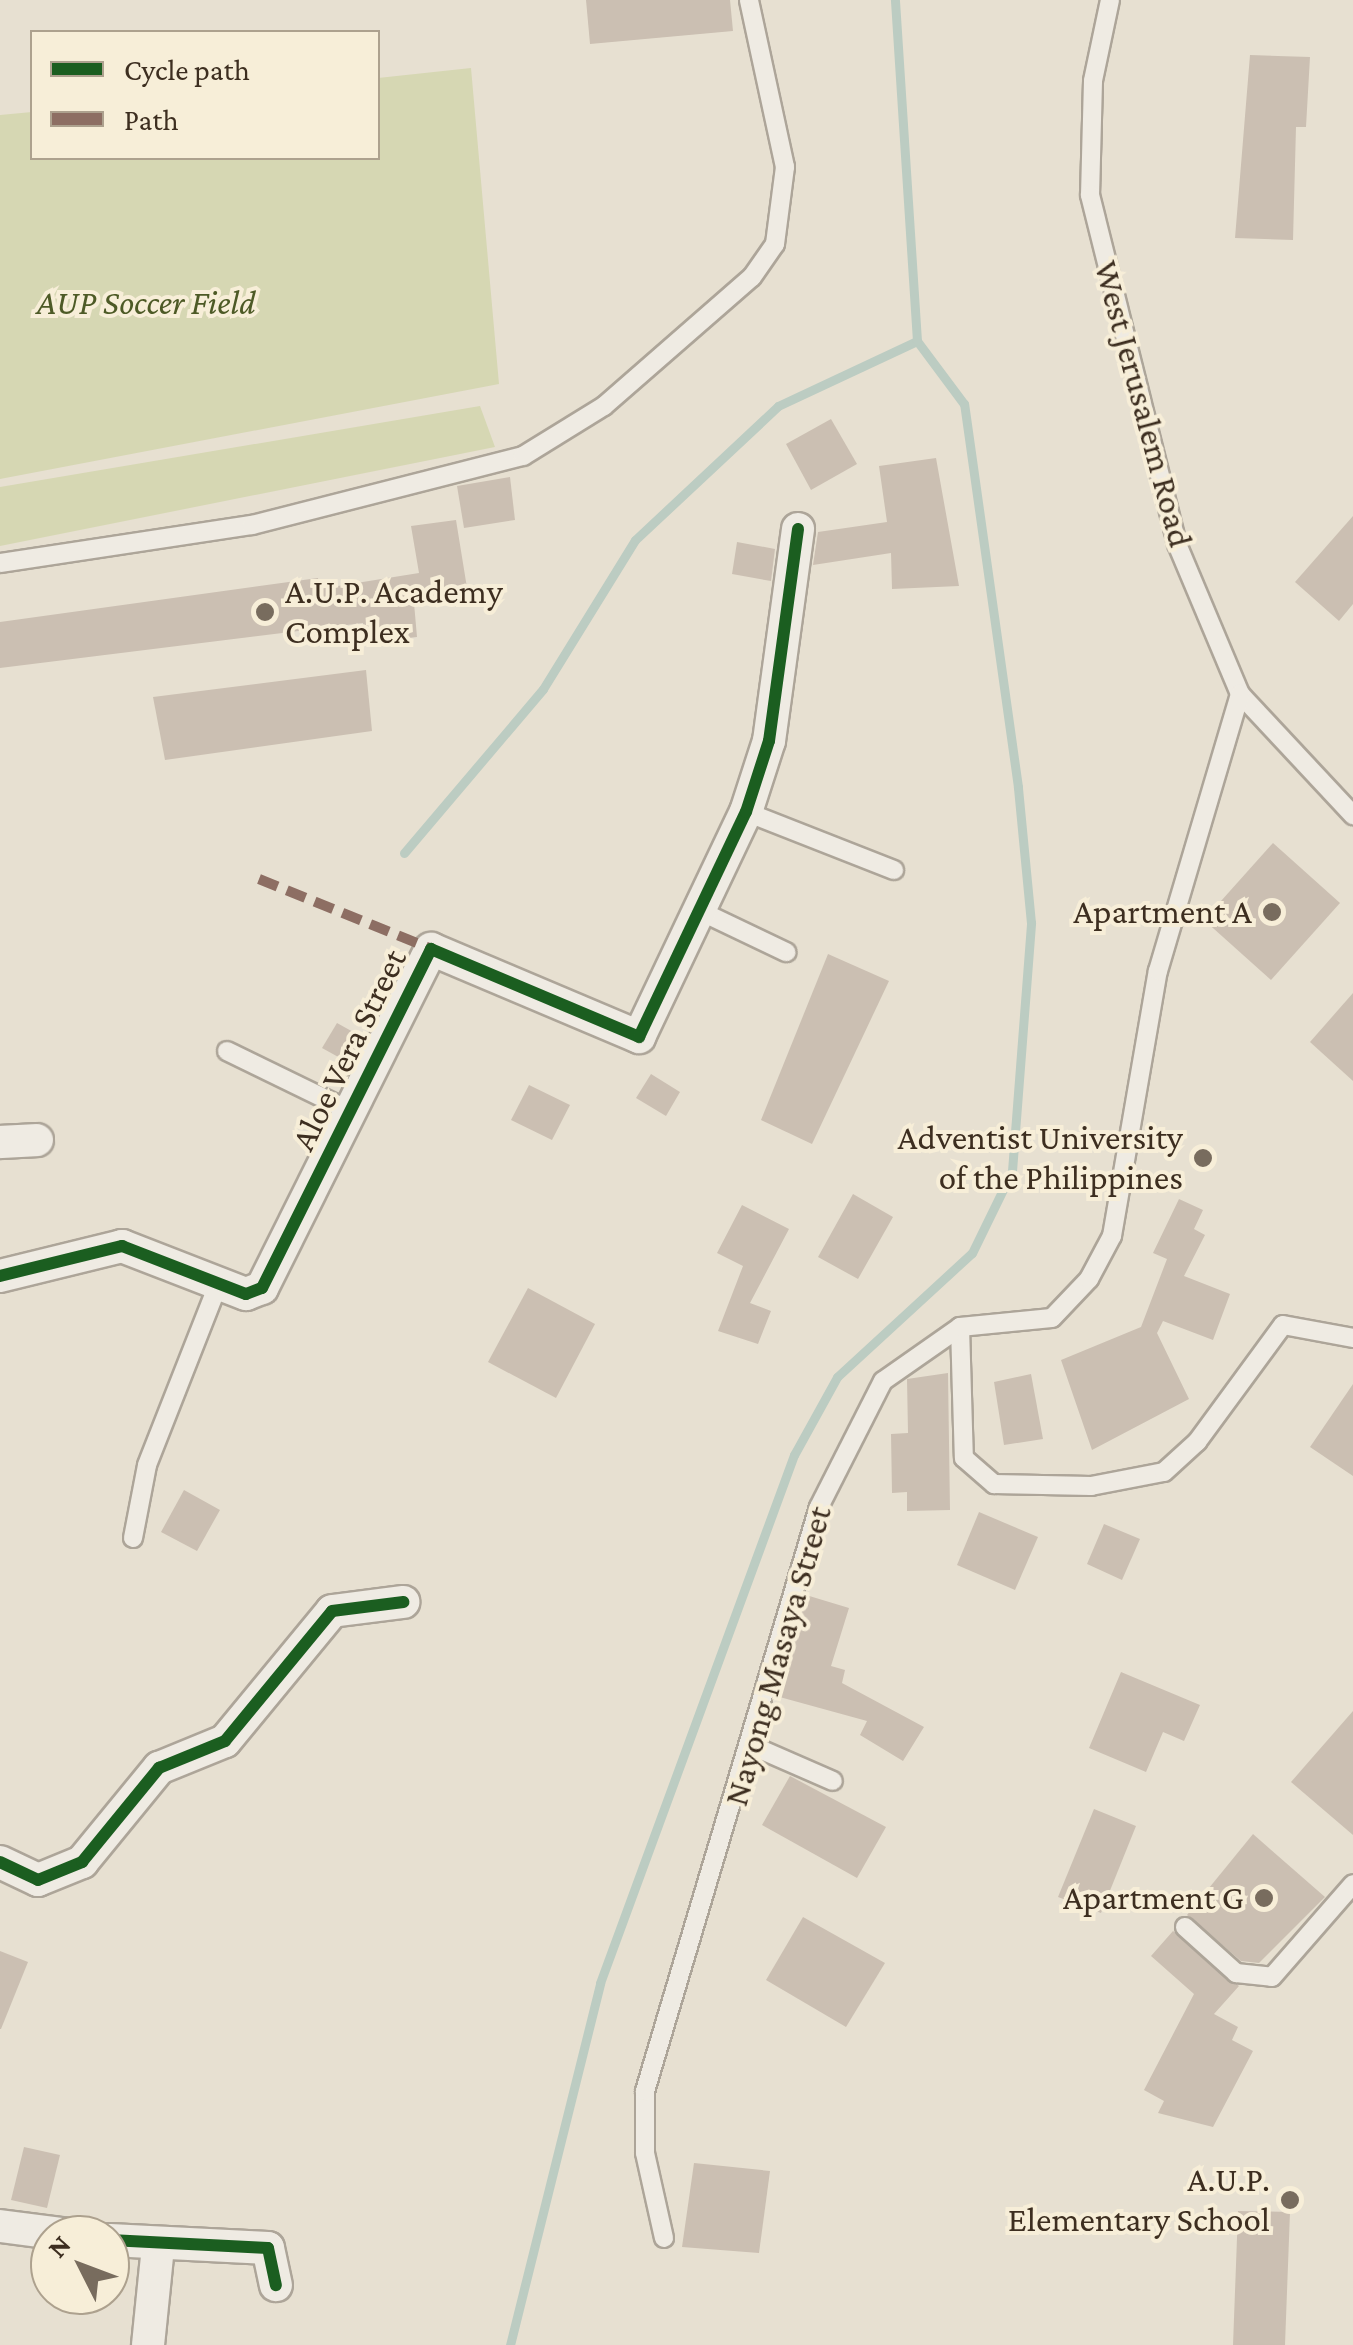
<!DOCTYPE html>
<html>
<head>
<meta charset="utf-8">
<style>
	body { margin:0 }
	#map { position:relative; width:1353px; height:2345px; overflow:hidden; background:#e7e0d1; font-family:"Crimson Pro",serif }
	div>[style] { position:absolute }
	.green>* { inset:0; background:#d6d7b3 }
	.stream>* { height:9px; margin:-4.5px; padding:0 4.5px; transform-origin:4.5px; border-radius:4.5px; background:#bcccc2 }
	.building>* { inset:0; background:#cbbfb2 }
	.roads { filter:drop-shadow(2px 0 #ada599) drop-shadow(-2px 0 #ada599) drop-shadow(0 2px #ada599) drop-shadow(0 -2px #ada599) }
	.lane>* { height:18px; margin:-9px; padding:0 9px; transform-origin:9px; border-radius:9px; background:#efebe3 }
	.street>* { height:32px; margin:-16px; padding:0 16px; transform-origin:16px; border-radius:16px; background:#efebe3 }
	.quiet>* { height:10px; margin-top:-5px; transform-origin:0; background:repeating-linear-gradient(90deg,#8d6e63 0 20px,transparent 0 30px) }
	.cycleway>* { height:12px; margin:-6px; padding:0 6px; transform-origin:6px; border-radius:6px; background:#1b5e20 }
	.dots>* { width:28px; height:28px; translate:-50% -50%; box-sizing:border-box; border:5px solid #f7eed8; border-radius:50% }
	span { translate:-50% -50%; white-space:nowrap; text-align:center; line-height:1.15; -webkit-text-stroke:8px #f7eed8; paint-order:stroke }
	.park-label { font-size:35px; color:#4d5a26; font-style:italic }
	.street-label { font-size:35px; color:#3d2e20 }
	.poi-label { font-size:35px; color:#3d2e20 }
	.left { translate:0 -50%; text-align:left }
	.right { translate:-100% -50%; text-align:right }
	.legend { position:absolute; left:30px; top:30px; width:350px; height:130px; box-sizing:border-box; background:#f7eed8; border:2px solid #ada18e; margin:0; padding:12px 18px; list-style:none; font-size:30px; color:#3d2e20 }
	.legend li { display:flex; align-items:center; gap:20px; height:50px }
	.legend b { width:50px; border:2px solid #ada18e }
	.north { position:absolute; left:30px; top:2215px; width:100px; height:100px; box-sizing:border-box; background:#f7eed8; border:2px solid #ada18e; border-radius:50%; rotate:312deg; font-size:28px; font-weight:700; line-height:40px; text-align:center; color:#3d2e20 }
	.north::after { content:''; display:block; margin:auto; width:35px; height:45px; background:#786c5e; clip-path:polygon(50% 0,100% 100%,50% 72%,0 100%) }
</style>
</head>
<body>
<div id="map">
	<div class="green">
		<i style="clip-path:polygon(471px 68px,499px 384px,0 479px,0 115px,32px 112px,32px 158px,378px 158px,378px 78px)"></i>
		<i style="clip-path:polygon(480px 406px,495px 447px,0 546px,0 487px)"></i>
	</div>
	<div class="stream">
		<i style="left:404px;top:853px;width:215px;rotate:-49.7deg"></i>
		<i style="left:543px;top:689px;width:175px;rotate:-58.3deg"></i>
		<i style="left:635px;top:540px;width:196px;rotate:-43.1deg"></i>
		<i style="left:778px;top:406px;width:153px;rotate:-25.1deg"></i>
		<i style="left:510px;top:2345px;width:373px;rotate:-76deg"></i>
		<i style="left:600px;top:1983px;width:563px;rotate:-69.83deg"></i>
		<i style="left:794px;top:1455px;width:89px;rotate:-61.1deg"></i>
		<i style="left:837px;top:1377px;width:183px;rotate:-42.6deg"></i>
		<i style="left:972px;top:1253px;width:91px;rotate:-64deg"></i>
		<i style="left:1012px;top:1171px;width:249px;rotate:-85.6deg"></i>
		<i style="left:1031px;top:923px;width:137px;rotate:-95.5deg"></i>
		<i style="left:1018px;top:787px;width:387px;rotate:-98deg"></i>
		<i style="left:964px;top:404px;width:79px;rotate:-126.7deg"></i>
		<i style="left:917px;top:341px;width:342px;rotate:-93.7deg"></i>
	</div>
	<div class="building">
		<i style="clip-path:polygon(586px 0,730px 0,733px 31px,590px 44px)"></i>
		<i style="clip-path:polygon(1250px 55px,1310px 57px,1306px 127px,1296px 127px,1293px 240px,1235px 238px)"></i>
		<i style="clip-path:polygon(831px 419px,857px 464px,811px 490px,786px 444px)"></i>
		<i style="clip-path:polygon(936px 458px,959px 586px,892px 589px,891px 553px,813px 565px,818px 532px,887px 522px,879px 466px)"></i>
		<i style="clip-path:polygon(510px 477px,515px 520px,464px 528px,457px 486px)"></i>
		<i style="clip-path:polygon(1353px 516px,1353px 604px,1339px 621px,1295px 582px)"></i>
		<i style="clip-path:polygon(456px 520px,468px 594px,414px 603px,417px 637px,365px 643px,363px 623px,0 668px,0 622px,318px 578px,319px 589px,419px 573px,411px 526px)"></i>
		<i style="clip-path:polygon(737px 542px,775px 549px,771px 581px,732px 574px)"></i>
		<i style="clip-path:polygon(366px 670px,372px 731px,165px 760px,153px 697px)"></i>
		<i style="clip-path:polygon(1273px 843px,1340px 903px,1271px 980px,1204px 920px)"></i>
		<i style="clip-path:polygon(828px 954px,889px 981px,812px 1144px,761px 1120px)"></i>
		<i style="clip-path:polygon(1353px 993px,1353px 1081px,1310px 1042px)"></i>
		<i style="clip-path:polygon(337px 1023px,364px 1038px,351px 1064px,322px 1048px)"></i>
		<i style="clip-path:polygon(651px 1074px,680px 1092px,666px 1116px,636px 1098px)"></i>
		<i style="clip-path:polygon(529px 1085px,570px 1105px,552px 1140px,511px 1120px)"></i>
		<i style="clip-path:polygon(853px 1194px,893px 1217px,858px 1279px,818px 1257px)"></i>
		<i style="clip-path:polygon(1179px 1199px,1203px 1210px,1194px 1229px,1205px 1235px,1184px 1276px,1230px 1294px,1213px 1340px,1163px 1321px,1157px 1333px,1189px 1399px,1092px 1450px,1061px 1360px,1141px 1327px,1167px 1259px,1153px 1253px)"></i>
		<i style="clip-path:polygon(742px 1205px,789px 1229px,750px 1303px,771px 1311px,758px 1344px,718px 1331px,743px 1266px,717px 1253px)"></i>
		<i style="clip-path:polygon(528px 1288px,595px 1324px,556px 1398px,488px 1362px)"></i>
		<i style="clip-path:polygon(948px 1373px,950px 1510px,907px 1511px,907px 1492px,892px 1493px,891px 1434px,908px 1433px,907px 1379px)"></i>
		<i style="clip-path:polygon(1031px 1374px,1043px 1439px,1004px 1445px,994px 1382px)"></i>
		<i style="clip-path:polygon(1353px 1384px,1353px 1476px,1310px 1447px)"></i>
		<i style="clip-path:polygon(184px 1490px,220px 1510px,197px 1551px,161px 1532px)"></i>
		<i style="clip-path:polygon(979px 1512px,1038px 1537px,1015px 1590px,957px 1565px)"></i>
		<i style="clip-path:polygon(1104px 1524px,1140px 1539px,1122px 1580px,1087px 1564px)"></i>
		<i style="clip-path:polygon(806px 1595px,849px 1608px,831px 1666px,845px 1670px,842px 1683px,924px 1727px,903px 1761px,860px 1735px,867px 1721px,776px 1696px)"></i>
		<i style="clip-path:polygon(1121px 1672px,1200px 1705px,1184px 1741px,1163px 1732px,1146px 1772px,1089px 1748px)"></i>
		<i style="clip-path:polygon(1353px 1711px,1353px 1835px,1291px 1782px)"></i>
		<i style="clip-path:polygon(790px 1776px,886px 1827px,857px 1878px,762px 1825px)"></i>
		<i style="clip-path:polygon(1094px 1809px,1136px 1826px,1101px 1913px,1058px 1897px)"></i>
		<i style="clip-path:polygon(1253px 1834px,1325px 1897px,1259px 1963px,1241px 1961px,1187px 1915px)"></i>
		<i style="clip-path:polygon(803px 1917px,885px 1963px,846px 2027px,766px 1980px)"></i>
		<i style="clip-path:polygon(1173px 1931px,1239px 1986px,1214px 2014px,1238px 2027px,1232px 2040px,1253px 2051px,1213px 2127px,1158px 2113px,1164px 2101px,1144px 2090px,1194px 1994px,1151px 1956px)"></i>
		<i style="clip-path:polygon(0 1951px,28px 1962px,1px 2029px,0 2029px)"></i>
		<i style="clip-path:polygon(24px 2147px,60px 2155px,47px 2208px,11px 2200px)"></i>
		<i style="clip-path:polygon(694px 2163px,770px 2171px,759px 2253px,682px 2247px)"></i>
		<i style="clip-path:polygon(1238px 2211px,1290px 2212px,1285px 2345px,1233px 2345px)"></i>
	</div>
	<div class="roads">
		<div class="lane">
			<i style="left:1110px;top:0;width:83px;rotate:101.9deg"></i>
			<i style="left:1093px;top:81px;width:114px;rotate:91.5deg"></i>
			<i style="left:1090px;top:195px;width:360px;rotate:76deg"></i>
			<i style="left:1177px;top:544px;width:163px;rotate:67.2deg"></i>
			<i style="left:1240px;top:694px;width:166px;rotate:47deg"></i>
			<i style="left:0;top:563px;width:255px;rotate:-8.6deg"></i>
			<i style="left:252px;top:525px;width:280px;rotate:-14.3deg"></i>
			<i style="left:523px;top:456px;width:95px;rotate:-31.7deg"></i>
			<i style="left:604px;top:406px;width:196px;rotate:-41.1deg"></i>
			<i style="left:752px;top:277px;width:40px;rotate:-55.1deg"></i>
			<i style="left:775px;top:244px;width:78px;rotate:-82.6deg"></i>
			<i style="left:785px;top:167px;width:171px;rotate:-102.2deg"></i>
			<i style="left:746px;top:812px;width:159px;rotate:21.4deg"></i>
			<i style="left:698px;top:910px;width:98px;rotate:25.5deg"></i>
			<i style="left:227px;top:1051px;width:139px;rotate:26deg"></i>
			<i style="left:960px;top:1327px;width:131px;rotate:88.3deg"></i>
			<i style="left:964px;top:1458px;width:40px;rotate:41deg"></i>
			<i style="left:994px;top:1484px;width:97px;rotate:1.2deg"></i>
			<i style="left:1091px;top:1486px;width:74px;rotate:-10.9deg"></i>
			<i style="left:1164px;top:1472px;width:45px;rotate:-42.3deg"></i>
			<i style="left:1197px;top:1442px;width:145px;rotate:-53.7deg"></i>
			<i style="left:1283px;top:1325px;width:71px;rotate:10.5deg"></i>
			<i style="left:133px;top:1538px;width:74px;rotate:-79.1deg"></i>
			<i style="left:147px;top:1465px;width:197px;rotate:-68.5deg"></i>
			<i style="left:753px;top:1746px;width:87px;rotate:23.6deg"></i>
			<i style="left:1185px;top:1927px;width:69px;rotate:42deg"></i>
			<i style="left:1236px;top:1973px;width:36px;rotate:6deg"></i>
			<i style="left:1272px;top:1977px;width:123px;rotate:-48.9deg"></i>
			<i style="left:664px;top:2238px;width:87px;rotate:-102.6deg"></i>
			<i style="left:645px;top:2153px;width:62px;rotate:-90deg"></i>
			<i style="left:645px;top:2091px;width:609px;rotate:-73.41deg"></i>
			<i style="left:819px;top:1507px;width:141px;rotate:-63.1deg"></i>
			<i style="left:883px;top:1381px;width:94px;rotate:-35deg"></i>
			<i style="left:960px;top:1327px;width:92px;rotate:-5.6deg"></i>
			<i style="left:1052px;top:1318px;width:54px;rotate:-46.5deg"></i>
			<i style="left:1089px;top:1279px;width:49px;rotate:-61.9deg"></i>
			<i style="left:1112px;top:1236px;width:269px;rotate:-80.2deg"></i>
			<i style="left:1158px;top:971px;width:289px;rotate:-73.5deg"></i>
		</div>
		<div class="street">
			<i style="left:0;top:1142px;width:37px;rotate:-3deg"></i>
			<i style="left:0;top:1276px;width:126px;rotate:-13.8deg"></i>
			<i style="left:122px;top:1246px;width:133px;rotate:21.2deg"></i>
			<i style="left:246px;top:1294px;width:17px;rotate:-21deg"></i>
			<i style="left:262px;top:1288px;width:379px;rotate:-63.5deg"></i>
			<i style="left:431px;top:949px;width:226px;rotate:22.9deg"></i>
			<i style="left:639px;top:1037px;width:249px;rotate:-64.6deg"></i>
			<i style="left:746px;top:812px;width:75px;rotate:-72.1deg"></i>
			<i style="left:769px;top:741px;width:214px;rotate:-82.2deg"></i>
			<i style="left:0;top:1862px;width:42px;rotate:25.3deg"></i>
			<i style="left:38px;top:1880px;width:48px;rotate:-22.2deg"></i>
			<i style="left:82px;top:1862px;width:122px;rotate:-50.7deg"></i>
			<i style="left:159px;top:1768px;width:71px;rotate:-22.2deg"></i>
			<i style="left:225px;top:1741px;width:168px;rotate:-50.5deg"></i>
			<i style="left:332px;top:1611px;width:72px;rotate:-7.2deg"></i>
			<i style="left:0;top:2226px;width:71px;rotate:7.3deg"></i>
			<i style="left:110px;top:2240px;width:158px;rotate:2.9deg"></i>
			<i style="left:268px;top:2248px;width:38px;rotate:78deg"></i>
			<i style="left:148px;top:2345px;width:100px;rotate:-84.2deg"></i>
		</div>
	</div>
	<div class="quiet">
		<i style="left:259px;top:879px;width:186px;rotate:22.1deg"></i>
	</div>
	<div class="cycleway">
		<i style="left:0;top:1276px;width:126px;rotate:-13.8deg"></i>
		<i style="left:122px;top:1246px;width:133px;rotate:21.2deg"></i>
		<i style="left:246px;top:1294px;width:17px;rotate:-21deg"></i>
		<i style="left:262px;top:1288px;width:379px;rotate:-63.5deg"></i>
		<i style="left:431px;top:949px;width:226px;rotate:22.9deg"></i>
		<i style="left:639px;top:1037px;width:249px;rotate:-64.6deg"></i>
		<i style="left:746px;top:812px;width:75px;rotate:-72.1deg"></i>
		<i style="left:769px;top:741px;width:214px;rotate:-82.2deg"></i>
		<i style="left:0;top:1862px;width:42px;rotate:25.3deg"></i>
		<i style="left:38px;top:1880px;width:48px;rotate:-22.2deg"></i>
		<i style="left:82px;top:1862px;width:122px;rotate:-50.7deg"></i>
		<i style="left:159px;top:1768px;width:71px;rotate:-22.2deg"></i>
		<i style="left:225px;top:1741px;width:168px;rotate:-50.5deg"></i>
		<i style="left:332px;top:1611px;width:72px;rotate:-7.2deg"></i>
		<i style="left:110px;top:2240px;width:158px;rotate:2.9deg"></i>
		<i style="left:268px;top:2248px;width:38px;rotate:78deg"></i>
	</div>
	<div class="dots">
		<i style="left:265px;top:612px;background:#786c5e"></i>
		<i style="left:1272px;top:912px;background:#786c5e"></i>
		<i style="left:1203px;top:1158px;background:#786c5e"></i>
		<i style="left:1264px;top:1898px;background:#786c5e"></i>
		<i style="left:1290px;top:2200px;background:#786c5e"></i>
	</div>
	<div class="park-label">
		<span style="left:146px;top:303px">AUP Soccer Field</span>
	</div>
	<div class="street-label">
		<span style="left:1143px;top:404px;rotate:75deg">West Jerusalem Road</span>
		<span style="left:349px;top:1050px;rotate:-64deg">Aloe Vera Street</span>
		<span style="left:778px;top:1656px;rotate:-74deg">Nayong Masaya Street</span>
	</div>
	<div class="poi-label">
		<span class="left" style="left:285px;top:612px">A.U.P. Academy<br>Complex</span>
		<span class="right" style="left:1252px;top:912px">Apartment A</span>
		<span class="right" style="left:1183px;top:1158px">Adventist University<br>of the Philippines</span>
		<span class="right" style="left:1244px;top:1898px">Apartment G</span>
		<span class="right" style="left:1270px;top:2200px">A.U.P.<br>Elementary School</span>
	</div>
	<ul class="legend">
	<li><b style="height:12px;background:#1b5e20"></b>Cycle path</li>
	<li><b style="height:12px;background:#8d6e63"></b>Path</li>
	</ul>
	<div class="north">N</div>
</div>
</body>
</html>
